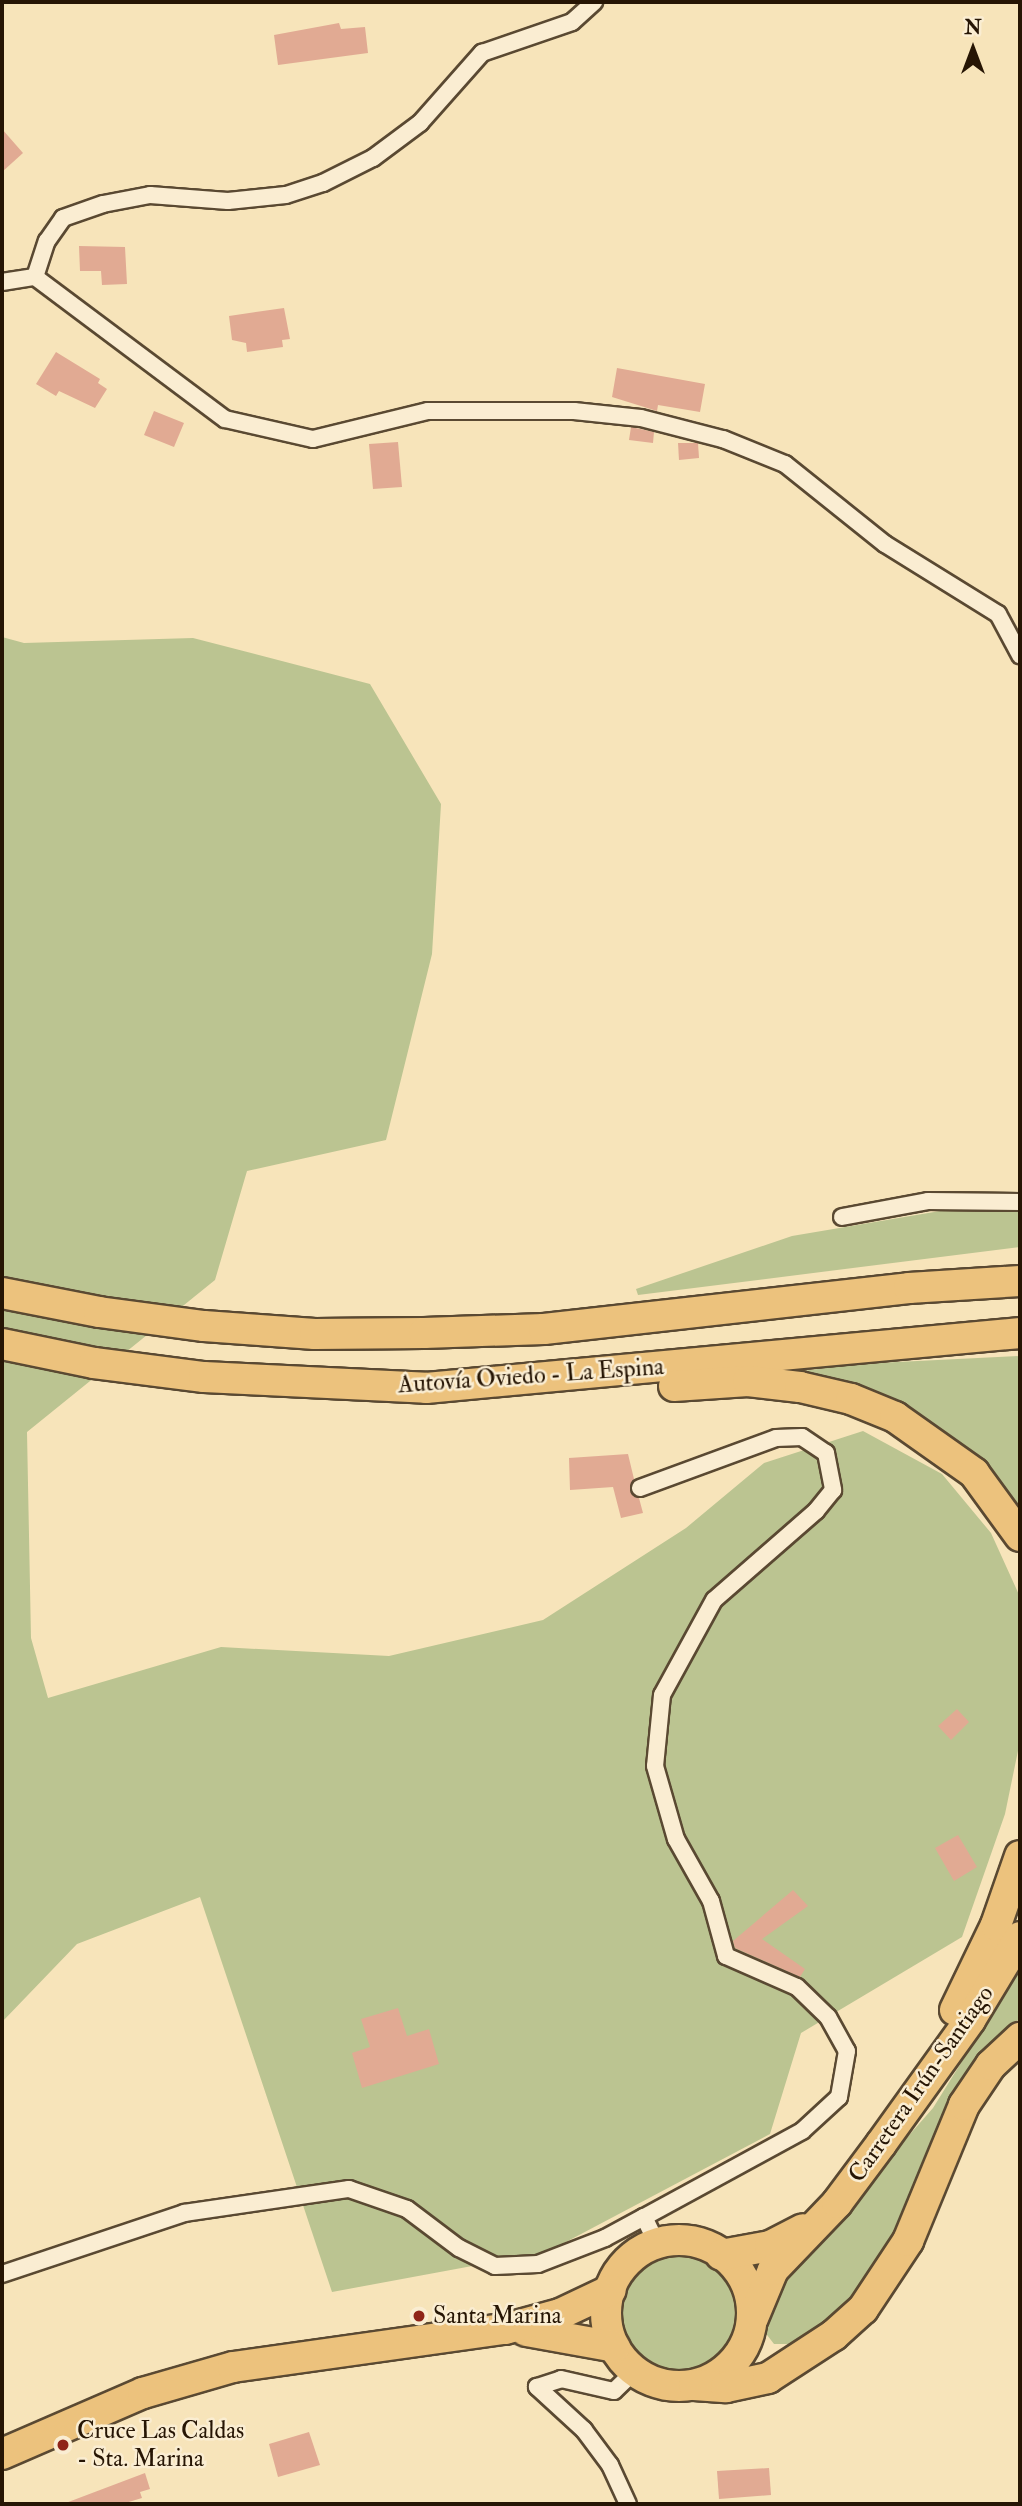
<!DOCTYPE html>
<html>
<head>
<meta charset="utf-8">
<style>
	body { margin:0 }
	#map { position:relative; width:1022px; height:2506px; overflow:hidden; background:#f7e4ba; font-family:"IM FELL Double Pica",serif }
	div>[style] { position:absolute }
	.green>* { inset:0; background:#bbc491 }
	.round { border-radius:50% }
	.building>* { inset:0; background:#e1aa93 }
	.roads { filter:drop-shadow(2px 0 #5a4932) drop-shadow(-2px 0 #5a4932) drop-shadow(0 2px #5a4932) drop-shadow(0 -2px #5a4932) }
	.street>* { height:16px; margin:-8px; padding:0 8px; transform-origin:8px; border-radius:8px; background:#faedd2 }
	.highway>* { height:30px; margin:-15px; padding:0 15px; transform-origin:15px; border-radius:15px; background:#ecc27d }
	.highway>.ring { margin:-15px; padding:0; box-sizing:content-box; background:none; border:30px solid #ecc27d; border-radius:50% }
	.dots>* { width:19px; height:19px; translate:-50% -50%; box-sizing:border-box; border:4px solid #faedd2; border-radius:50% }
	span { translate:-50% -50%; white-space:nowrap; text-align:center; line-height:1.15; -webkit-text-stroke:5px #faedd2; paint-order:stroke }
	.street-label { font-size:24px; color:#261504 }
	.poi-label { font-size:24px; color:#261504 }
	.left { translate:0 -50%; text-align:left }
	.frame { position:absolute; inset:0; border:4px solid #261504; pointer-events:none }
	.north { position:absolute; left:938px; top:14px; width:70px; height:70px; -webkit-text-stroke:5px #faedd2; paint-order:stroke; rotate:0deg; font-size:19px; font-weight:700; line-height:28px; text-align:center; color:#261504 }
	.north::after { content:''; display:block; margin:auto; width:24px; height:32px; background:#261504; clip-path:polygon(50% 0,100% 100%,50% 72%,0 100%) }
</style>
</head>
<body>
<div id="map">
	<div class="green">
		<i style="clip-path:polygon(2px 637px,24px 643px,193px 638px,370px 684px,441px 804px,432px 954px,386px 1140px,247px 1171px,215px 1280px,27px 1432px,31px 1638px,48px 1698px,221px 1647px,389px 1656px,543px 1620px,686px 1528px,764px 1463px,863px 1431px,942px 1474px,991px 1533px,1020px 1597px,1020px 1741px,1005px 1814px,962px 1937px,801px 2033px,770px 2134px,547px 2252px,332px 2292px,200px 1897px,77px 1944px,2px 2022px)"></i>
		<i style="clip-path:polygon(940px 1211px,1020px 1212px,1020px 1247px,638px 1295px,636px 1289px,792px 1236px)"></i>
		<i style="clip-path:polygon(1020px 1356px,1020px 1516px,802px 1371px,857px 1364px)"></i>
		<i style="clip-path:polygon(1020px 1968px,1020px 2018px,992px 2042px,957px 2089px,932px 2138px,900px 2223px,863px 2284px,815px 2332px,795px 2344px,774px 2344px,764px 2331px,780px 2282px,933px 2108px)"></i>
		<i class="round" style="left:621px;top:2256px;width:114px;height:114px"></i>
	</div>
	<div class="building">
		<i style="clip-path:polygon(339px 23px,341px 29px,365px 27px,368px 53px,278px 65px,274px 35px)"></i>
		<i style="clip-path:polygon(2px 129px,23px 153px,2px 172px)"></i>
		<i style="clip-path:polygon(79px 246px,125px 247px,127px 284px,102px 285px,101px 271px,80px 271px)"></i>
		<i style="clip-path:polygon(284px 308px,290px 339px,282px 340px,283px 347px,247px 352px,246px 343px,232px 340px,229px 316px)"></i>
		<i style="clip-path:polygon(56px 352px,100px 379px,98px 383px,107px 389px,95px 408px,59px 391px,56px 396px,36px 384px)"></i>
		<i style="clip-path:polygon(617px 368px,705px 384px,700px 412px,658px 405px,657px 411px,612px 397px)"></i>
		<i style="clip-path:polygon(154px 411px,184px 423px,174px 447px,144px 435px)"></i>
		<i style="clip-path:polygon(631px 427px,654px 432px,653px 443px,629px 440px)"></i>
		<i style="clip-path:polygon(398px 442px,402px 487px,373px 489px,369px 444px)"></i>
		<i style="clip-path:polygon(678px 443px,698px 443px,699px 458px,679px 460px)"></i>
		<i style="clip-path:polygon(628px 1454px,634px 1479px,630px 1491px,639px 1498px,643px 1513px,621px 1518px,613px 1487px,570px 1490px,569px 1458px)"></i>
		<i style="clip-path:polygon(957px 1709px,969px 1722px,951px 1740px,938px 1726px)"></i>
		<i style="clip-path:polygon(958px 1835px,977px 1867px,954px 1881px,935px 1848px)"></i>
		<i style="clip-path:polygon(793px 1890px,808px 1906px,762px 1939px,805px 1969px,800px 1977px,735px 1948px,733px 1941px)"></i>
		<i style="clip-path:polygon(398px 2008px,407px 2036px,429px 2029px,439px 2064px,362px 2088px,352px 2053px,370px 2047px,361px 2019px)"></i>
		<i style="clip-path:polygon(309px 2432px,320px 2465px,278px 2477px,269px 2444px)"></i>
		<i style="clip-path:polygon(769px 2468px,771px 2495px,719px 2499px,717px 2471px)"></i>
		<i style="clip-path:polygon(145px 2473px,150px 2489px,140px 2492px,142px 2498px,122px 2504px,63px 2504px)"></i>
	</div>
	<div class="roads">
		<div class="street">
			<i style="left:35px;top:277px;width:38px;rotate:-72deg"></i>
			<i style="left:47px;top:241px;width:28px;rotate:-55deg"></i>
			<i style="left:63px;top:218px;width:42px;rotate:-19.3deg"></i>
			<i style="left:103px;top:204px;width:48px;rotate:-10.8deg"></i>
			<i style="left:150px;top:195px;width:78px;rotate:4.4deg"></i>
			<i style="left:228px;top:201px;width:58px;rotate:-5.9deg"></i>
			<i style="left:286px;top:195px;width:39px;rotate:-18deg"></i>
			<i style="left:323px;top:183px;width:56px;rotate:-26.6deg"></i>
			<i style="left:373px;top:158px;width:59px;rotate:-36.7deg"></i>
			<i style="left:420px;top:123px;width:94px;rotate:-48.5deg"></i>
			<i style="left:482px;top:53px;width:95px;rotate:-19deg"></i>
			<i style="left:572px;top:22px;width:30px;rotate:-42deg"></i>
			<i style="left:2px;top:282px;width:33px;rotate:-9deg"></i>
			<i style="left:35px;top:277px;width:237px;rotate:36.8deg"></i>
			<i style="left:225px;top:419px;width:90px;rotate:12.8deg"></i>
			<i style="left:313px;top:439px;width:118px;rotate:-13.7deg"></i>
			<i style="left:428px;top:411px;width:146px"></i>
			<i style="left:574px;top:411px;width:67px;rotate:6deg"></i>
			<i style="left:641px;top:418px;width:85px;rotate:14.4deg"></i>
			<i style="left:723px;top:439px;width:67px;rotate:22deg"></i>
			<i style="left:785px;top:464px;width:128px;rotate:38.7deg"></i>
			<i style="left:885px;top:544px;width:133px;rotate:31.8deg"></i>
			<i style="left:998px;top:614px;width:47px;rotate:61.8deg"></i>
			<i style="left:842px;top:1217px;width:87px;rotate:-10.5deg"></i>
			<i style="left:928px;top:1201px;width:92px;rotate:0.6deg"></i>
			<i style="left:640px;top:1488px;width:145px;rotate:-20.2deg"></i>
			<i style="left:776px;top:1438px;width:26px;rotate:-2deg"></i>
			<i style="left:802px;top:1437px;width:29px;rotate:34deg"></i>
			<i style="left:826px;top:1453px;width:38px;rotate:79deg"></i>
			<i style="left:833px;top:1490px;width:27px;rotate:129deg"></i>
			<i style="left:816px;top:1511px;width:135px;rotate:138.9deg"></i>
			<i style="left:714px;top:1600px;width:108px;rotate:118.7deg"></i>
			<i style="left:662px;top:1695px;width:71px;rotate:95.6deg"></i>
			<i style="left:655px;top:1766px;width:76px;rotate:74deg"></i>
			<i style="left:676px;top:1839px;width:71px;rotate:60.6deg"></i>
			<i style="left:711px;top:1901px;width:57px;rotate:74.7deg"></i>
			<i style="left:726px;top:1956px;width:77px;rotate:23.6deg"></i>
			<i style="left:797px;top:1987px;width:43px;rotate:44.1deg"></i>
			<i style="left:828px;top:2017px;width:39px;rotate:61deg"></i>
			<i style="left:847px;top:2051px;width:47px;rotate:99.9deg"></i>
			<i style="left:839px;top:2097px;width:50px;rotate:137.4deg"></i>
			<i style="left:802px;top:2131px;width:180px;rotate:151.4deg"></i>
			<i style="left:2px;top:2274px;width:192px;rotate:-18.5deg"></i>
			<i style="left:184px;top:2213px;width:167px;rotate:-8.3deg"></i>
			<i style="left:349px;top:2189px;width:61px;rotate:19deg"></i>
			<i style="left:407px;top:2209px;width:65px;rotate:36.9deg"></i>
			<i style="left:459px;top:2248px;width:40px;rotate:26.6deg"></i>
			<i style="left:495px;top:2266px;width:43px;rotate:-2.7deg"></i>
			<i style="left:538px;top:2264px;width:72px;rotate:-21.2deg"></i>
			<i style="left:605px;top:2238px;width:44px;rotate:-28.3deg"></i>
			<i style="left:644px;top:2217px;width:28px;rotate:64deg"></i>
			<i style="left:628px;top:2504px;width:43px;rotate:-114.8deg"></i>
			<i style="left:610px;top:2465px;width:44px;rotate:-126.6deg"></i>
			<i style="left:584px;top:2430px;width:64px;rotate:-137.5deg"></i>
			<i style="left:537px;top:2387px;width:25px;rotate:-18deg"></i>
			<i style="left:561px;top:2379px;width:54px;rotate:12.8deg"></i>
			<i style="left:614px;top:2391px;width:28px;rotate:-44deg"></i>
		</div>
		<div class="highway">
			<i style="left:2px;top:1293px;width:99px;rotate:11.1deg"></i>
			<i style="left:99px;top:1312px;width:106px;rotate:7.6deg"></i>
			<i style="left:204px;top:1326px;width:111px;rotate:4.1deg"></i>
			<i style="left:315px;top:1334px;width:109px;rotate:-0.5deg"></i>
			<i style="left:424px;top:1333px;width:120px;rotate:-1.9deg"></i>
			<i style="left:544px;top:1329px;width:367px;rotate:-6.4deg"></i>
			<i style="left:909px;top:1288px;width:111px;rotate:-3.6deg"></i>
			<i style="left:2px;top:1344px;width:94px;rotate:11.7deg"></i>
			<i style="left:94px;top:1363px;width:111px;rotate:7.3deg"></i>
			<i style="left:204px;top:1377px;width:222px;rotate:2.8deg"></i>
			<i style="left:426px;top:1388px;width:597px;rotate:-5.29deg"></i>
			<i style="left:674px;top:1386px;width:74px;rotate:-3.9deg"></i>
			<i style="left:748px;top:1381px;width:52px;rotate:6.6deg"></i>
			<i style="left:800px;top:1387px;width:52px;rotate:13.2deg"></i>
			<i style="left:851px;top:1399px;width:48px;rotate:22.2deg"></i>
			<i style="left:895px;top:1417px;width:97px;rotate:35.3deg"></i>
			<i style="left:974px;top:1473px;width:78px;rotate:53.9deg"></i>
			<i style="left:955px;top:2010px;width:94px;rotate:-64.2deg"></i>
			<i style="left:996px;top:1925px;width:73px;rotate:-70.8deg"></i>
			<i class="ring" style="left:606px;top:2240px;width:116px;height:116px"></i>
			<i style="left:721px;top:2255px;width:50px;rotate:-10.4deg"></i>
			<i style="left:770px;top:2246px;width:37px;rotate:-27deg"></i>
			<i style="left:753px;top:2318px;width:52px;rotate:-67.4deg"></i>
			<i style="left:773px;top:2270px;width:93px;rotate:-46.3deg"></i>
			<i style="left:837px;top:2203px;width:74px;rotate:-53.3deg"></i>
			<i style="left:881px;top:2144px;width:153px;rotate:-54.3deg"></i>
			<i style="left:970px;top:2020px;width:97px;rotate:-58.9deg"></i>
			<i style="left:526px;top:2331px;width:90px;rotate:10.2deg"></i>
			<i style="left:694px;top:2385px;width:32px;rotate:4deg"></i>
			<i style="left:726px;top:2387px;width:43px;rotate:-12.1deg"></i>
			<i style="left:768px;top:2378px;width:79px;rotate:-33.1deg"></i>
			<i style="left:834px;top:2335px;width:39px;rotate:-42deg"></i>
			<i style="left:863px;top:2309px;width:82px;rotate:-56.5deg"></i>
			<i style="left:908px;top:2241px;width:147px;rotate:-67.6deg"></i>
			<i style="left:964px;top:2105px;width:48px;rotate:-56deg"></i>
			<i style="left:991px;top:2065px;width:40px;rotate:-43deg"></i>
			<i style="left:2px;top:2454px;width:154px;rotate:-23.4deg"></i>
			<i style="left:143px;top:2393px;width:94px;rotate:-16.1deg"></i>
			<i style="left:233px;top:2367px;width:275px;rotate:-8deg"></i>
			<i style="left:505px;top:2329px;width:57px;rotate:-15.3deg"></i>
			<i style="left:560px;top:2314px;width:56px;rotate:-25.2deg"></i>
		</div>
	</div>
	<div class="dots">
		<i style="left:419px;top:2316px;background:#8f2418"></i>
		<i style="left:63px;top:2445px;background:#8f2418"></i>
	</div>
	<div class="street-label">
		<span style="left:531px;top:1376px;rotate:-4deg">Autovía Oviedo - La Espina</span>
		<span style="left:921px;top:2084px;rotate:-55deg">Carretera Irún-Santiago</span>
	</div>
	<div class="poi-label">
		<span class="left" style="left:433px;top:2316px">Santa Marina</span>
		<span class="left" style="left:77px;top:2445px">Cruce Las Caldas<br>- Sta. Marina</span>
	</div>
	<div class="frame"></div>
	<div class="north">N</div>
</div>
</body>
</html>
